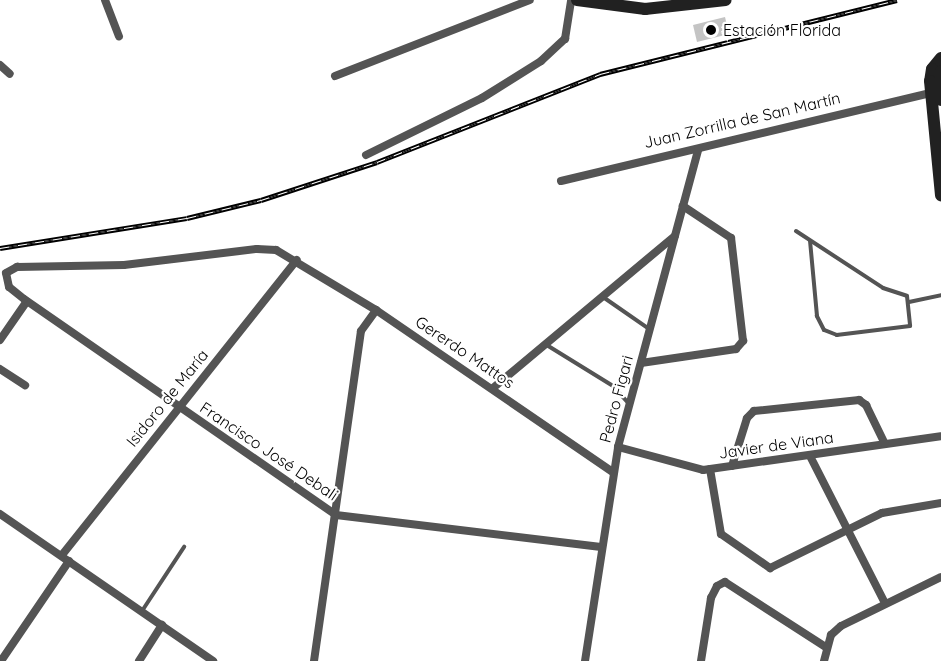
<!DOCTYPE html>
<html>
<head>
<meta charset="utf-8">
<style>
	body { margin:0 }
	#map { position:relative; width:941px; height:661px; overflow:hidden; background:#fff; font-family:Quicksand,sans-serif }
	div>[style] { position:absolute }
	.building>* { inset:0; background:#c4c4c4 }
	.lane>* { height:4px; margin:-2px; padding:0 2px; transform-origin:2px; border-radius:2px; background:#545454 }
	.street>* { height:8px; margin:-4px; padding:0 4px; transform-origin:4px; border-radius:4px; background:#545454 }
	.secondary>* { height:12px; margin:-6px; padding:0 6px; transform-origin:6px; border-radius:6px; background:#212121 }
	.rail>* { height:5px; margin-top:-2.5px; transform-origin:0; background:repeating-linear-gradient(90deg,#fff 0 9px,#000 0 18px); box-sizing:border-box; border-block:2px solid #000 }
	.dots>* { width:16px; height:16px; translate:-50% -50%; box-sizing:border-box; border:3px solid #fff; border-radius:50% }
	span { translate:-50% -50%; white-space:nowrap; text-align:center; line-height:1.15; -webkit-text-stroke:4.5px #fff; paint-order:stroke }
	.poi-label { font-size:16px; color:#000 }
	.left { translate:0 -50%; text-align:left }
	.street-label { font-size:16px; color:#000 }
</style>
</head>
<body>
<div id="map">
	<div class="building">
		<i style="clip-path:polygon(725px 17px,729px 34px,697px 42px,693px 25px)"></i>
	</div>
	<div class="lane">
		<i style="left:796px;top:231px;width:104px;rotate:33.2deg"></i>
		<i style="left:883px;top:288px;width:25px;rotate:18deg"></i>
		<i style="left:907px;top:296px;width:30px;rotate:84deg"></i>
		<i style="left:910px;top:326px;width:74px;rotate:173deg"></i>
		<i style="left:837px;top:335px;width:14px;rotate:-159deg"></i>
		<i style="left:824px;top:330px;width:16px;rotate:-117deg"></i>
		<i style="left:817px;top:316px;width:75px;rotate:-95.3deg"></i>
		<i style="left:603px;top:297px;width:56px;rotate:34.8deg"></i>
		<i style="left:909px;top:302px;width:33px;rotate:-12deg"></i>
		<i style="left:545px;top:344px;width:80px;rotate:31.7deg"></i>
		<i style="left:613px;top:386px;width:24px;rotate:48deg"></i>
		<i style="left:142px;top:611px;width:77px;rotate:-56.7deg"></i>
	</div>
	<div class="street">
		<i style="left:105px;top:0;width:39px;rotate:69deg"></i>
		<i style="left:0;top:65px;width:13px;rotate:42deg"></i>
		<i style="left:335px;top:76px;width:209px;rotate:-21.3deg"></i>
		<i style="left:366px;top:155px;width:129px;rotate:-26.2deg"></i>
		<i style="left:482px;top:98px;width:70px;rotate:-32.1deg"></i>
		<i style="left:541px;top:61px;width:33px;rotate:-43deg"></i>
		<i style="left:565px;top:39px;width:39px;rotate:-81deg"></i>
		<i style="left:561px;top:181px;width:383px;rotate:-13.4deg"></i>
		<i style="left:0;top:340px;width:47px;rotate:-55.3deg"></i>
		<i style="left:641px;top:363px;width:96px;rotate:-8.4deg"></i>
		<i style="left:736px;top:349px;width:11px;rotate:-49deg"></i>
		<i style="left:743px;top:341px;width:104px;rotate:-96.6deg"></i>
		<i style="left:731px;top:238px;width:58px;rotate:-146.3deg"></i>
		<i style="left:0;top:369px;width:30px;rotate:33deg"></i>
		<i style="left:493px;top:388px;width:237px;rotate:-39.9deg"></i>
		<i style="left:618px;top:447px;width:88px;rotate:15.1deg"></i>
		<i style="left:703px;top:470px;width:240px;rotate:-8.1deg"></i>
		<i style="left:810px;top:456px;width:165px;rotate:63deg"></i>
		<i style="left:732px;top:466px;width:50px;rotate:-72.6deg"></i>
		<i style="left:747px;top:418px;width:10px;rotate:-45deg"></i>
		<i style="left:754px;top:411px;width:106px;rotate:-6deg"></i>
		<i style="left:859px;top:400px;width:9px;rotate:36deg"></i>
		<i style="left:866px;top:405px;width:43px;rotate:64deg"></i>
		<i style="left:710px;top:469px;width:66px;rotate:80.4deg"></i>
		<i style="left:721px;top:534px;width:60px;rotate:34.8deg"></i>
		<i style="left:770px;top:568px;width:125px;rotate:-26.2deg"></i>
		<i style="left:882px;top:513px;width:60px;rotate:-9.6deg"></i>
		<i style="left:0;top:514px;width:259px;rotate:34.6deg"></i>
		<i style="left:601px;top:547px;width:267px;rotate:-173.1deg"></i>
		<i style="left:336px;top:515px;width:379px;rotate:-145.3deg"></i>
		<i style="left:24px;top:299px;width:19px;rotate:-141deg"></i>
		<i style="left:9px;top:287px;width:14px;rotate:-102deg"></i>
		<i style="left:6px;top:273px;width:13px;rotate:-29deg"></i>
		<i style="left:17px;top:267px;width:107px;rotate:-1.1deg"></i>
		<i style="left:124px;top:265px;width:134px;rotate:-6.9deg"></i>
		<i style="left:257px;top:249px;width:19px;rotate:3deg"></i>
		<i style="left:276px;top:250px;width:117px;rotate:31deg"></i>
		<i style="left:376px;top:310px;width:287px;rotate:34.4deg"></i>
		<i style="left:62px;top:555px;width:377px;rotate:-51.5deg"></i>
		<i style="left:1px;top:661px;width:121px;rotate:-55.8deg"></i>
		<i style="left:139px;top:661px;width:43px;rotate:-57.4deg"></i>
		<i style="left:314px;top:661px;width:333px;rotate:-81.9deg"></i>
		<i style="left:361px;top:331px;width:26px;rotate:-54deg"></i>
		<i style="left:585px;top:661px;width:217px;rotate:-81.2deg"></i>
		<i style="left:618px;top:447px;width:308px;rotate:-74.9deg"></i>
		<i style="left:701px;top:661px;width:64px;rotate:-81deg"></i>
		<i style="left:711px;top:598px;width:13px;rotate:-63deg"></i>
		<i style="left:717px;top:586px;width:9px;rotate:-27deg"></i>
		<i style="left:725px;top:582px;width:121px;rotate:32.9deg"></i>
		<i style="left:824px;top:661px;width:27px;rotate:-75deg"></i>
		<i style="left:831px;top:635px;width:13px;rotate:-42deg"></i>
		<i style="left:841px;top:626px;width:111px;rotate:-26.1deg"></i>
	</div>
	<div class="secondary">
		<i style="left:577px;top:0;width:69px;rotate:7.5deg"></i>
		<i style="left:645px;top:9px;width:81px;rotate:-6.3deg"></i>
		<i style="left:941px;top:58px;width:14px;rotate:129deg"></i>
		<i style="left:932px;top:69px;width:12px;rotate:99deg"></i>
		<i style="left:930px;top:81px;width:115px;rotate:84.5deg"></i>
		<i style="left:941px;top:71px;width:29px;rotate:90deg"></i>
	</div>
	<div class="rail">
		<i style="left:0;top:248px;width:189px;rotate:-9.1deg"></i>
		<i style="left:187px;top:218px;width:76px;rotate:-13.7deg"></i>
		<i style="left:261px;top:200px;width:122px;rotate:-18.1deg"></i>
		<i style="left:377px;top:162px;width:240px;rotate:-21.5deg"></i>
		<i style="left:600px;top:74px;width:306px;rotate:-14deg"></i>
	</div>
	<div class="dots">
		<i style="left:711px;top:30px;background:#000"></i>
	</div>
	<div class="poi-label">
		<span class="left" style="left:723px;top:30px">Estación Florida</span>
	</div>
	<div class="street-label">
		<span style="left:742px;top:120px;rotate:-13deg">Juan Zorrilla de San Martín</span>
		<span style="left:465px;top:352px;rotate:34deg">Gererdo Mattos</span>
		<span style="left:167px;top:398px;rotate:-51deg">Isidoro de María</span>
		<span style="left:616px;top:399px;rotate:-75deg">Pedro Figari</span>
		<span style="left:776px;top:445px;rotate:-8deg">Javier de Viana</span>
		<span style="left:269px;top:451px;rotate:34deg">Francisco José Debali</span>
	</div>
</div>
</body>
</html>
